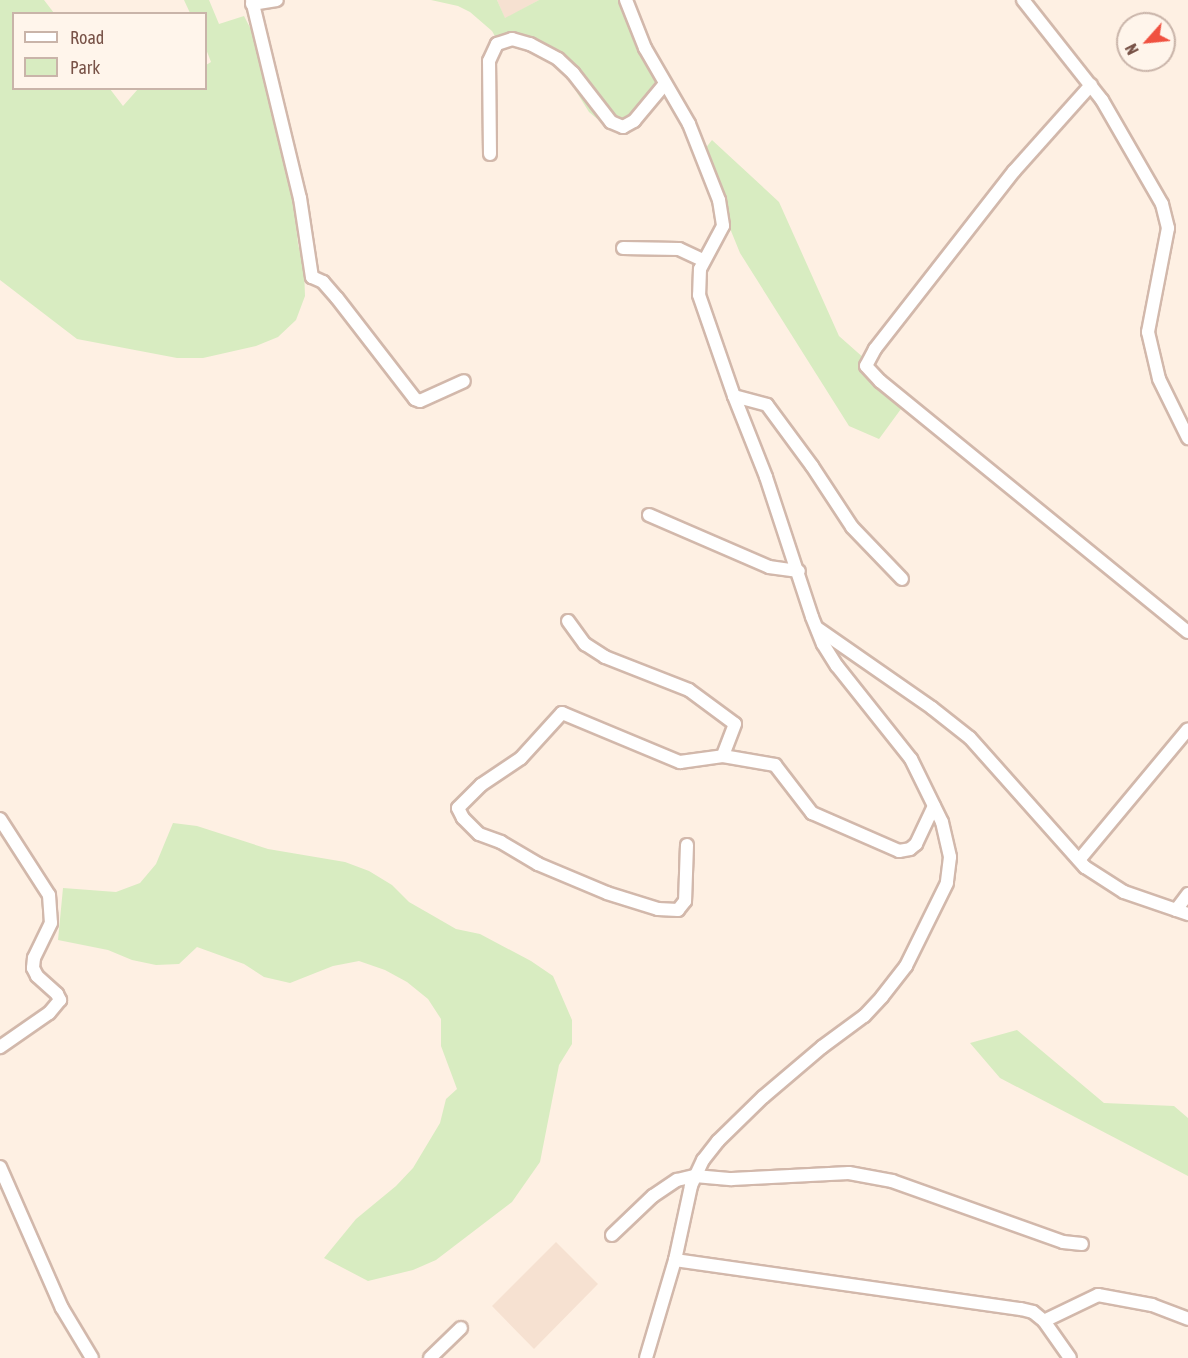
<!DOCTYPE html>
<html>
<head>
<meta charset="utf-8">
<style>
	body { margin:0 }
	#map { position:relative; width:1188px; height:1358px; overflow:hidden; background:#fef0e3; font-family:"Asap Condensed",sans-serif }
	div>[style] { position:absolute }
	.residential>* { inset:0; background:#f6e1d1 }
	.green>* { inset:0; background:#d8ecc1 }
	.roads { filter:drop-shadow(2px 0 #d2b8ab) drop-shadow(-2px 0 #d2b8ab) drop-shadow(0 2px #d2b8ab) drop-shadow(0 -2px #d2b8ab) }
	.minor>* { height:12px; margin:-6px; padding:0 6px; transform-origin:6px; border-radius:6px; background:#fff }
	span { translate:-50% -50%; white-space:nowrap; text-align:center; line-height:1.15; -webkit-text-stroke:4.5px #fff5eb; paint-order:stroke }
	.legend { position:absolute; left:12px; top:12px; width:195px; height:78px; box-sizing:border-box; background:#fff5eb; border:2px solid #c9b4a9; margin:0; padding:8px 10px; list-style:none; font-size:18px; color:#785247 }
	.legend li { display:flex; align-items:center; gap:12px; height:30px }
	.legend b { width:30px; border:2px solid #c9b4a9 }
	.north { position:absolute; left:1116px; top:12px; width:60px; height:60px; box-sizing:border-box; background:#fff5eb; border:2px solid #c9b4a9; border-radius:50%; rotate:243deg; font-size:16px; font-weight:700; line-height:24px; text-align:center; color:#785247 }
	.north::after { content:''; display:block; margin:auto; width:21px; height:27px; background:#f05140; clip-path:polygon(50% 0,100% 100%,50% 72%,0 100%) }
</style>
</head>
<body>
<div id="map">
	<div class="residential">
		<i style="clip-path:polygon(497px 0,539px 0,505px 19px)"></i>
		<i style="clip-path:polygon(556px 1242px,598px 1284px,534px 1349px,492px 1306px)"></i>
	</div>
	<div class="green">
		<i style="clip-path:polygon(0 0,44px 0,54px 13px,14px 14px,14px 88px,110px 89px,123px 106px,138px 89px,206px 88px,206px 65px,211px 62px,206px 49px,206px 14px,190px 13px,184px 0,209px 0,219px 24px,244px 16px,268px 62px,292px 186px,298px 244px,304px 268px,305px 296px,296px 320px,278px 337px,256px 346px,203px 358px,177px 358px,77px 339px,0 280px)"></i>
		<i style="clip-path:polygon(431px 0,497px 0,505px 18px,539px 0,627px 0,665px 91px,621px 126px,607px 127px,589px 112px,564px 72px,531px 44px,500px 45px,492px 31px,470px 12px,458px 6px)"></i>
		<i style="clip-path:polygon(712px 140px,779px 202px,839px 336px,909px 398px,879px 439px,849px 426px,740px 253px,700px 155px)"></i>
		<i style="clip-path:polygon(173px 823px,197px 826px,268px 849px,345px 862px,369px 871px,392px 885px,409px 902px,430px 914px,456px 929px,480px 934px,531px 961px,553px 976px,572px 1020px,572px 1044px,559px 1065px,540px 1162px,512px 1202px,436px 1260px,413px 1270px,368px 1281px,324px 1258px,356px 1219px,396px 1186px,413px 1168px,440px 1123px,446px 1099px,457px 1089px,441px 1046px,441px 1019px,428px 999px,407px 982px,385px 970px,359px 961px,333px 966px,290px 983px,264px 977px,244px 964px,197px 947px,179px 964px,156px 965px,132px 960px,108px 950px,58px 940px,63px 888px,116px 892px,140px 883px,156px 864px)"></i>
		<i style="clip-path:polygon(1017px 1030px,1104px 1103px,1174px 1106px,1188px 1118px,1188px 1176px,1000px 1078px,970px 1043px)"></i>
	</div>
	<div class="roads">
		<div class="minor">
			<i style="left:252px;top:0;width:204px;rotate:76.4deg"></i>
			<i style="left:300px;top:198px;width:80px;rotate:81.4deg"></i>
			<i style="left:312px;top:277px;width:12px;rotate:24deg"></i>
			<i style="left:323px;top:282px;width:21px;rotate:49deg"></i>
			<i style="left:337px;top:298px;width:128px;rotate:52.3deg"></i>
			<i style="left:415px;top:399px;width:5px;rotate:22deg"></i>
			<i style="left:420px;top:401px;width:48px;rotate:-24.4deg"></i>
			<i style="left:626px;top:0;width:52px;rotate:68.4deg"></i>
			<i style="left:645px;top:48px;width:88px;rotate:59.9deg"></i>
			<i style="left:689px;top:124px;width:82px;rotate:68.5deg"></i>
			<i style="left:719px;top:200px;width:26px;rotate:81deg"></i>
			<i style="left:723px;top:226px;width:49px;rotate:118.1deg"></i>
			<i style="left:700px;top:269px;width:26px;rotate:92deg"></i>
			<i style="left:699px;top:295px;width:107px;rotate:70.9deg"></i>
			<i style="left:734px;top:396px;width:87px;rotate:68.4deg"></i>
			<i style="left:766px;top:477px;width:147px;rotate:71.8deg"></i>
			<i style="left:812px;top:617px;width:29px;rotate:68deg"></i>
			<i style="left:823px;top:644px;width:26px;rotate:58deg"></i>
			<i style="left:837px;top:666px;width:119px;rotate:51.5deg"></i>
			<i style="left:911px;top:759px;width:70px;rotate:63.8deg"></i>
			<i style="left:942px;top:822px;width:36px;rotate:77deg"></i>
			<i style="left:950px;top:857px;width:26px;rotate:97deg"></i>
			<i style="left:947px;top:883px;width:93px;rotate:116.3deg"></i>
			<i style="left:906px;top:966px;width:39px;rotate:128deg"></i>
			<i style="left:882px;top:997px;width:26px;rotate:133deg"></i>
			<i style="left:864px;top:1016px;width:52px;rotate:143.6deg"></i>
			<i style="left:822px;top:1047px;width:77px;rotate:139.7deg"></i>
			<i style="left:763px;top:1097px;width:63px;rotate:135.6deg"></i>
			<i style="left:718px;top:1141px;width:24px;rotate:128deg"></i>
			<i style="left:703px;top:1160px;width:29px;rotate:115deg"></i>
			<i style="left:691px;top:1186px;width:76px;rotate:102.2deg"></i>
			<i style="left:675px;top:1260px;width:102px;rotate:106.5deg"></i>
			<i style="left:1023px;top:0;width:127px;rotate:51.7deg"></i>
			<i style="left:1102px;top:100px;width:120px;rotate:60deg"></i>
			<i style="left:1162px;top:204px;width:25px;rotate:76deg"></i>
			<i style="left:1168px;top:228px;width:106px;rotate:100.9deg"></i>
			<i style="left:1148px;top:332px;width:48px;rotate:76.8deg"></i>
			<i style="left:1159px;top:379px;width:66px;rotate:63.8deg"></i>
			<i style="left:252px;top:4px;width:25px;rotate:-9deg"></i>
			<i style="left:1091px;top:85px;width:115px;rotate:131.8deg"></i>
			<i style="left:1014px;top:171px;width:226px;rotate:128deg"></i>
			<i style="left:875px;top:349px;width:19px;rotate:118deg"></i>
			<i style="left:866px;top:366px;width:21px;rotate:47deg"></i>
			<i style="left:880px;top:381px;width:397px;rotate:39.2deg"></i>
			<i style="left:490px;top:154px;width:93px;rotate:-90.6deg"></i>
			<i style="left:489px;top:61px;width:19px;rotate:-65deg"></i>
			<i style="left:497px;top:44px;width:16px;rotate:-18deg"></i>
			<i style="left:512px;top:39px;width:19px;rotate:16deg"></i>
			<i style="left:530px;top:44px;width:32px;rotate:28deg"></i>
			<i style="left:558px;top:59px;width:21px;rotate:43deg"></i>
			<i style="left:573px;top:73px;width:62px;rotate:52.2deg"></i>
			<i style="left:611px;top:122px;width:13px;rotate:23deg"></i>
			<i style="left:623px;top:127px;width:13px;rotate:-29deg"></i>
			<i style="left:634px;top:121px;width:47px;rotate:-50.2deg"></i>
			<i style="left:623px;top:248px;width:56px;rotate:1deg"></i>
			<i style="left:679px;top:249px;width:26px;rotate:25deg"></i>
			<i style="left:734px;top:396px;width:34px;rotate:15deg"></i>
			<i style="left:767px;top:405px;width:76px;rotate:53.6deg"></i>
			<i style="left:812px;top:466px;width:73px;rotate:56.7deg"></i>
			<i style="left:852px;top:527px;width:72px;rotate:46.1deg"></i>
			<i style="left:649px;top:515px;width:131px;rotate:23.4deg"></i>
			<i style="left:769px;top:567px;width:30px;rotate:8deg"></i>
			<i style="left:568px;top:621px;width:29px;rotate:54deg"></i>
			<i style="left:585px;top:644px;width:24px;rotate:33deg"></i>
			<i style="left:605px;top:657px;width:90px;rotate:21.4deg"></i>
			<i style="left:689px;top:690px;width:57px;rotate:36.5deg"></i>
			<i style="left:735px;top:724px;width:34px;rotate:111deg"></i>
			<i style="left:817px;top:628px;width:140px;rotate:34.8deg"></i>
			<i style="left:932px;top:708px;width:48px;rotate:38.3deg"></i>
			<i style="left:970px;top:738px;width:173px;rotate:48.3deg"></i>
			<i style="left:1085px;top:867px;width:46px;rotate:32.7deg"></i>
			<i style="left:1124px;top:892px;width:68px;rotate:19deg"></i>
			<i style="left:0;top:819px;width:90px;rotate:57.2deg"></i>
			<i style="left:49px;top:895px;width:28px;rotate:86deg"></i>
			<i style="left:51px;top:923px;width:39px;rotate:116deg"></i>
			<i style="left:34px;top:958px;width:10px;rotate:96deg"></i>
			<i style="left:33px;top:968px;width:9px;rotate:63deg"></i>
			<i style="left:37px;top:976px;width:27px;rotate:42deg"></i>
			<i style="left:57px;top:994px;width:7px;rotate:63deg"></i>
			<i style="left:60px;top:1000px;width:17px;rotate:130deg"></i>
			<i style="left:49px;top:1013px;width:60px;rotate:145.2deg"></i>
			<i style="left:687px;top:845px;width:56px;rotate:92deg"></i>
			<i style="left:685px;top:901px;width:11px;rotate:128deg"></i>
			<i style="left:678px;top:910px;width:20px;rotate:-177deg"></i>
			<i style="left:658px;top:909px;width:53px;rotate:-162.6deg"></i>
			<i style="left:607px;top:893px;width:75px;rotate:-157.2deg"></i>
			<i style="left:538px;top:864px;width:43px;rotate:-149.3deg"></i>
			<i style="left:501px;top:842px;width:23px;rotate:-160deg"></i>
			<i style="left:479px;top:834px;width:23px;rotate:-135deg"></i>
			<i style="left:463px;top:818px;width:11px;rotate:-117deg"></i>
			<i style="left:458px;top:808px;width:33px;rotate:-45deg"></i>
			<i style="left:481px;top:785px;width:48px;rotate:-34deg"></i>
			<i style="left:521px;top:758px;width:61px;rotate:-47.7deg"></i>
			<i style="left:562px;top:713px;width:128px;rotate:22.6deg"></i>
			<i style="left:680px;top:762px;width:43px;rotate:-7.9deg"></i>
			<i style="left:723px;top:756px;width:53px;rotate:9.8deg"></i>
			<i style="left:775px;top:765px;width:61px;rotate:52.4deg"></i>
			<i style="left:812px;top:813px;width:95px;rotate:23.6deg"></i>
			<i style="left:899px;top:851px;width:11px;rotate:-10deg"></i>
			<i style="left:910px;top:849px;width:8px;rotate:-40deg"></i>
			<i style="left:916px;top:844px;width:42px;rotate:-64.7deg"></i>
			<i style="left:1079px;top:860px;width:170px;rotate:-50.2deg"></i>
			<i style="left:1176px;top:910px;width:20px;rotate:-53deg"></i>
			<i style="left:0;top:1167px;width:154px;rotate:66.3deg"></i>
			<i style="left:62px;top:1308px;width:58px;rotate:59deg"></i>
			<i style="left:612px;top:1235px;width:57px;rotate:-43.6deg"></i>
			<i style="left:653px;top:1196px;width:29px;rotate:-34deg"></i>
			<i style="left:677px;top:1180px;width:18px;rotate:-13deg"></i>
			<i style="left:695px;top:1176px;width:37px;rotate:5deg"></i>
			<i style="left:732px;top:1179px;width:117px;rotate:-2.9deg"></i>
			<i style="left:849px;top:1173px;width:44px;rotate:10.5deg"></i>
			<i style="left:892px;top:1181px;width:182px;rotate:19.6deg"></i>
			<i style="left:1063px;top:1242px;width:19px;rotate:6deg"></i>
			<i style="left:675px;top:1260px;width:349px;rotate:8.1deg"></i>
			<i style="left:1021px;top:1309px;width:12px;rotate:14deg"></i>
			<i style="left:1033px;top:1312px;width:14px;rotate:39deg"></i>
			<i style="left:1044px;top:1321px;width:45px;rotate:54.9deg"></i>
			<i style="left:1044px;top:1321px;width:60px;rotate:-25.7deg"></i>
			<i style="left:1098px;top:1295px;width:55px;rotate:10.5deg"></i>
			<i style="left:1152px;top:1305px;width:39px;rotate:21deg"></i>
			<i style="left:430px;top:1358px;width:43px;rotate:-44.1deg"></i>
		</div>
	</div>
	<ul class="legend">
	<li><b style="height:8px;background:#fff"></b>Road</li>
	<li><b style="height:16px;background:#d8ecc1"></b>Park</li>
	</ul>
	<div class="north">N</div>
</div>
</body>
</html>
